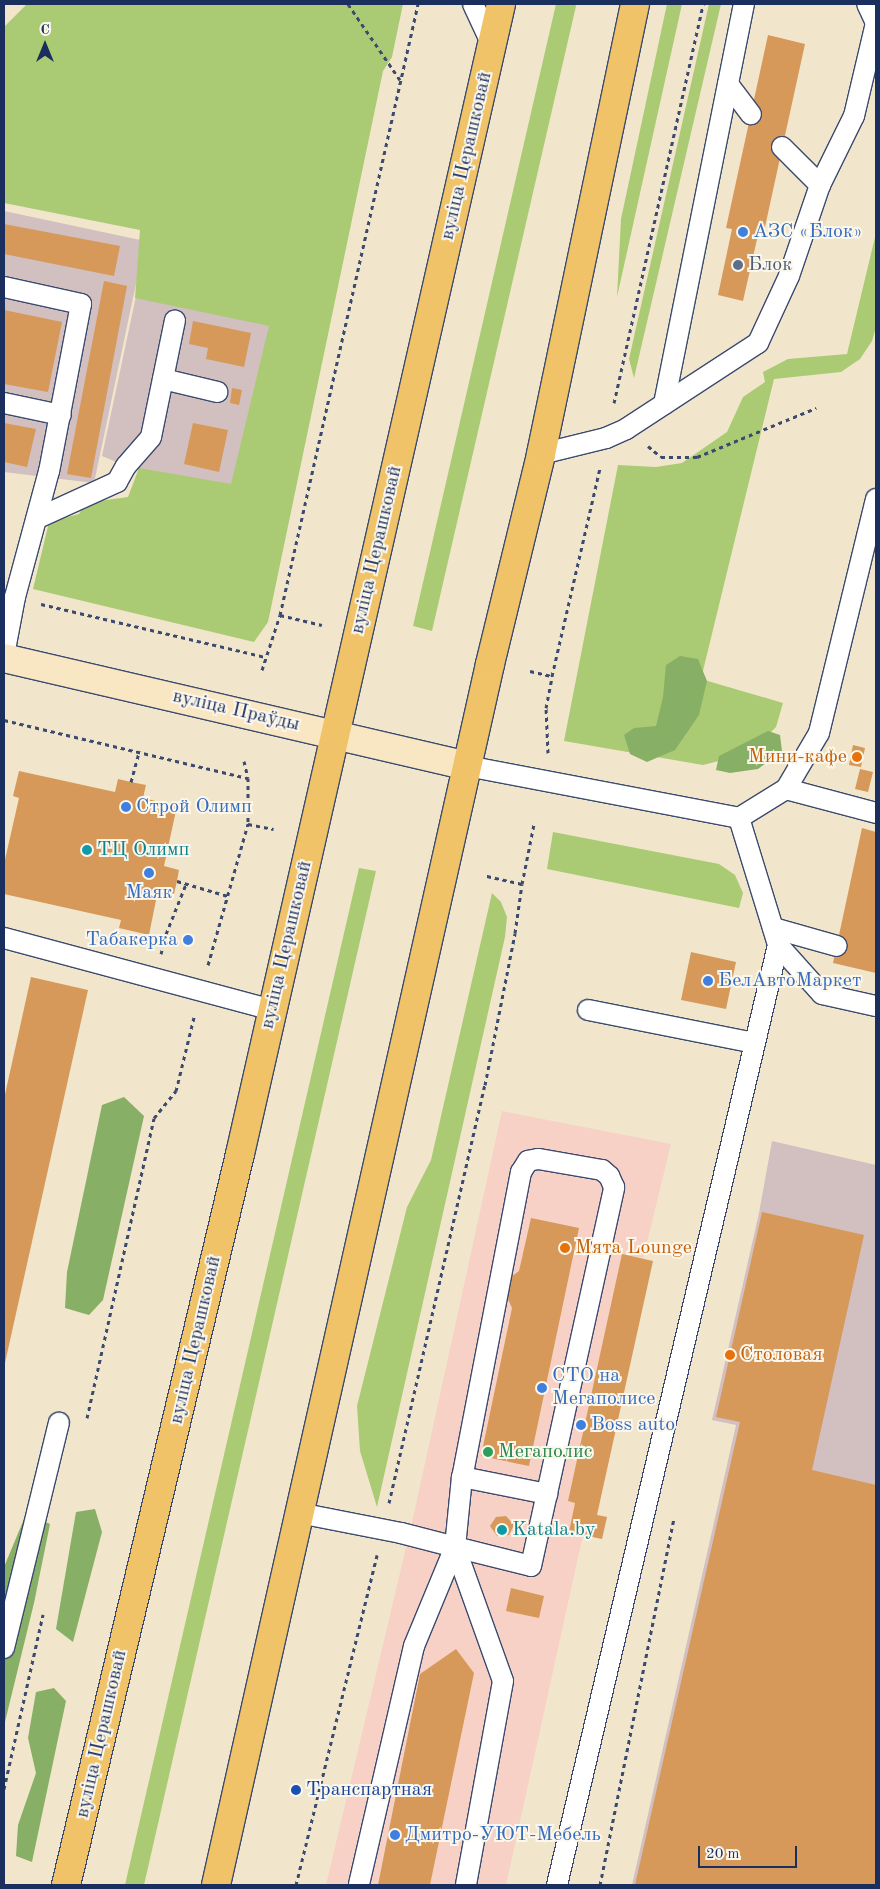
<!DOCTYPE html>
<html>
<head>
<meta charset="utf-8">
<style>
	body { margin:0 }
	#map { position:relative; width:880px; height:1889px; overflow:hidden; background:#f1e6cb; font-family:"Old Standard TT",serif }
	div>[style] { position:absolute }
	.built>* { inset:0; background:#f7d1c6 }
	.industrial>* { inset:0; background:#d2bfbf }
	.green>* { inset:0; background:#aacb73 }
	.forest>* { inset:0; background:#87af65 }
	.building>* { inset:0; background:#d69959 }
	.path>* { height:3px; margin-top:-1.5px; transform-origin:0; background:repeating-linear-gradient(90deg,#3b4a6e 0 4px,transparent 0 8px) }
	.roads { filter:drop-shadow(1px 0 #3b4a6e) drop-shadow(-1px 0 #3b4a6e) drop-shadow(0 1px #3b4a6e) drop-shadow(0 -1px #3b4a6e) }
	.lane>* { height:20px; margin:-10px; padding:0 10px; transform-origin:10px; border-radius:10px; background:#fff }
	.secondary>* { height:28px; margin:-14px; padding:0 14px; transform-origin:14px; border-radius:14px; background:#f9e7c3 }
	.primary>* { height:28px; margin:-14px; padding:0 14px; transform-origin:14px; border-radius:14px; background:#f1c369 }
	.dots>* { width:14px; height:14px; translate:-50% -50%; box-sizing:border-box; border:2px solid #fbf7ec; border-radius:50% }
	span { translate:-50% -50%; white-space:nowrap; text-align:center; line-height:1.15; -webkit-text-stroke:4px #fbf7ec; paint-order:stroke }
	.street-label { font-size:20px; color:#1b2f5e }
	.shop-label { font-size:20px; color:#366cbe }
	.left { translate:0 -50%; text-align:left }
	.right { translate:-100% -50%; text-align:right }
	.service-label { font-size:20px; color:#4e5e75 }
	.food-label { font-size:20px; color:#c56008 }
	.culture-label { font-size:20px; color:#0d838f }
	.leisure-label { font-size:20px; color:#27864d }
	.transit-label { font-size:20px; color:#164399 }
	.frame { position:absolute; inset:0; border:5px solid #1b2f5e; pointer-events:none }
	.north { position:absolute; left:20px; top:20px; width:50px; height:50px; -webkit-text-stroke:4px #fbf7ec; paint-order:stroke; rotate:0deg; font-size:14px; font-weight:700; line-height:20px; text-align:center; color:#1b2f5e }
	.north::after { content:''; display:block; margin:auto; width:18px; height:22px; background:#1b2f5e; clip-path:polygon(50% 0,100% 100%,50% 72%,0 100%) }
	.scale { position:absolute; left:698px; top:1846px; width:99px; height:22px; box-sizing:border-box; border:2px solid #1b2f5e; border-top:0; padding-left:6px; font-size:15px; line-height:18px; white-space:nowrap; color:#1b2f5e; -webkit-text-stroke:4px #fbf7ec; paint-order:stroke }
</style>
</head>
<body>
<div id="map">
	<div class="built">
		<i style="clip-path:polygon(502px 1111px,671px 1144px,643px 1259px,597px 1515px,607px 1517px,602px 1539px,583px 1535px,506px 1885px,326px 1885px,413px 1518px)"></i>
	</div>
	<div class="industrial">
		<i style="clip-path:polygon(193px 28px,361px 63px,263px 497px,126px 466px,102px 456px)"></i>
		<i style="clip-path:polygon(4px 211px,145px 241px,94px 483px,4px 472px)"></i>
		<i style="clip-path:polygon(772px 1141px,876px 1165px,876px 1885px,632px 1885px,736px 1425px,712px 1420px,759px 1213px)"></i>
	</div>
	<div class="green">
		<i style="clip-path:polygon(27px 4px,403px 4px,392px 57px,383px 71px,268px 622px,254px 642px,33px 589px,49px 522px,79px 514px,85px 503px,128px 497px,139px 468px,231px 484px,269px 326px,135px 298px,140px 230px,4px 203px,4px 27px)"></i>
		<i style="clip-path:polygon(556px 4px,575px 4px,576px 6px,432px 631px,413px 626px)"></i>
		<i style="clip-path:polygon(667px 4px,682px 4px,617px 297px,621px 219px)"></i>
		<i style="clip-path:polygon(709px 4px,721px 4px,634px 378px,629px 359px)"></i>
		<i style="clip-path:polygon(876px 233px,876px 327px,872px 341px,860px 359px,841px 372px,774px 379px,701px 679px,783px 703px,776px 727px,750px 753px,703px 765px,564px 741px,618px 465px,656px 467px,682px 463px,727px 432px,743px 397px,765px 382px,763px 372px,788px 359px,847px 354px)"></i>
		<i style="clip-path:polygon(553px 832px,719px 864px,735px 875px,743px 893px,739px 908px,547px 869px)"></i>
		<i style="clip-path:polygon(359px 868px,376px 871px,144px 1885px,125px 1885px)"></i>
		<i style="clip-path:polygon(492px 893px,501px 902px,507px 917px,505px 937px,377px 1507px,360px 1451px,357px 1406px,407px 1207px,431px 1160px)"></i>
	</div>
	<div class="forest">
		<i style="clip-path:polygon(680px 656px,698px 659px,707px 681px,699px 715px,675px 750px,647px 762px,630px 754px,624px 735px,634px 728px,656px 726px,663px 697px,666px 665px)"></i>
		<i style="clip-path:polygon(768px 731px,780px 735px,782px 751px,758px 769px,730px 773px,716px 770px,719px 756px)"></i>
		<i style="clip-path:polygon(124px 1097px,144px 1116px,103px 1300px,89px 1315px,65px 1308px,67px 1272px,102px 1105px)"></i>
		<i style="clip-path:polygon(95px 1509px,102px 1532px,73px 1642px,56px 1629px,76px 1512px)"></i>
		<i style="clip-path:polygon(24px 1519px,39px 1519px,50px 1524px,34px 1603px,4px 1726px,4px 1567px)"></i>
		<i style="clip-path:polygon(54px 1688px,66px 1701px,32px 1862px,16px 1856px,18px 1825px,36px 1773px,28px 1738px,36px 1692px)"></i>
	</div>
	<div class="building">
		<i style="clip-path:polygon(768px 35px,805px 44px,763px 236px,758px 235px,743px 301px,718px 295px,732px 229px,726px 228px)"></i>
		<i style="clip-path:polygon(4px 224px,120px 246px,114px 276px,4px 254px)"></i>
		<i style="clip-path:polygon(104px 281px,127px 286px,91px 478px,67px 474px)"></i>
		<i style="clip-path:polygon(4px 310px,62px 322px,48px 392px,4px 384px)"></i>
		<i style="clip-path:polygon(193px 321px,251px 333px,244px 367px,206px 359px,208px 348px,189px 344px)"></i>
		<i style="clip-path:polygon(232px 388px,242px 390px,239px 405px,230px 403px)"></i>
		<i style="clip-path:polygon(4px 423px,36px 429px,27px 467px,4px 462px)"></i>
		<i style="clip-path:polygon(193px 423px,228px 430px,219px 472px,184px 464px)"></i>
		<i style="clip-path:polygon(853px 745px,865px 748px,861px 767px,849px 765px)"></i>
		<i style="clip-path:polygon(860px 769px,873px 772px,868px 792px,855px 789px)"></i>
		<i style="clip-path:polygon(19px 771px,115px 792px,118px 779px,131px 782px,146px 785px,143px 798px,177px 806px,164px 866px,179px 870px,177px 881px,174px 894px,158px 890px,149px 935px,119px 928px,121px 920px,4px 894px,4px 864px,19px 798px,13px 796px)"></i>
		<i style="clip-path:polygon(862px 828px,876px 832px,876px 973px,833px 963px)"></i>
		<i style="clip-path:polygon(691px 952px,736px 962px,726px 1009px,681px 1000px)"></i>
		<i style="clip-path:polygon(31px 977px,88px 990px,5px 1363px,4px 1099px)"></i>
		<i style="clip-path:polygon(762px 1212px,864px 1235px,812px 1470px,876px 1485px,876px 1885px,635px 1885px,740px 1422px,716px 1417px)"></i>
		<i style="clip-path:polygon(531px 1218px,579px 1228px,529px 1466px,481px 1456px,512px 1308px,507px 1297px,511px 1277px,519px 1271px)"></i>
		<i style="clip-path:polygon(622px 1254px,653px 1261px,597px 1515px,607px 1517px,602px 1539px,569px 1532px,575px 1503px,568px 1501px)"></i>
		<i style="clip-path:polygon(506px 1516px,514px 1525px,509px 1535px,497px 1536px,490px 1526px,496px 1517px)"></i>
		<i style="clip-path:polygon(511px 1588px,544px 1596px,539px 1618px,506px 1611px)"></i>
		<i style="clip-path:polygon(456px 1649px,474px 1673px,430px 1885px,378px 1885px,420px 1674px)"></i>
	</div>
	<div class="path">
		<i style="left:348px;top:4px;width:92px;rotate:55.6deg"></i>
		<i style="left:614px;top:403px;width:409px;rotate:-77.4deg"></i>
		<i style="left:648px;top:446px;width:17px;rotate:40deg"></i>
		<i style="left:661px;top:457px;width:36px"></i>
		<i style="left:697px;top:457px;width:129px;rotate:-22.4deg"></i>
		<i style="left:41px;top:604px;width:230px;rotate:13.3deg"></i>
		<i style="left:280px;top:615px;width:43px;rotate:13.4deg"></i>
		<i style="left:262px;top:670px;width:58px;rotate:-71.9deg"></i>
		<i style="left:280px;top:615px;width:626px;rotate:-77.27deg"></i>
		<i style="left:530px;top:671px;width:23px;rotate:13deg"></i>
		<i style="left:4px;top:720px;width:251px;rotate:13.4deg"></i>
		<i style="left:248px;top:778px;width:46px;rotate:90deg"></i>
		<i style="left:248px;top:824px;width:26px;rotate:11deg"></i>
		<i style="left:548px;top:753px;width:45px;rotate:-92.5deg"></i>
		<i style="left:546px;top:708px;width:33px;rotate:-79deg"></i>
		<i style="left:552px;top:676px;width:213px;rotate:-77deg"></i>
		<i style="left:244px;top:761px;width:17px;rotate:77deg"></i>
		<i style="left:131px;top:782px;width:31px;rotate:-75deg"></i>
		<i style="left:177px;top:881px;width:53px;rotate:16.4deg"></i>
		<i style="left:522px;top:884px;width:61px;rotate:-78.7deg"></i>
		<i style="left:161px;top:954px;width:21px;rotate:-76deg"></i>
		<i style="left:166px;top:934px;width:54px;rotate:-68.2deg"></i>
		<i style="left:208px;top:965px;width:147px;rotate:-74.2deg"></i>
		<i style="left:87px;top:1418px;width:307px;rotate:-77.4deg"></i>
		<i style="left:154px;top:1118px;width:35px;rotate:-51deg"></i>
		<i style="left:176px;top:1091px;width:76px;rotate:-76.3deg"></i>
		<i style="left:389px;top:1503px;width:429px;rotate:-77.1deg"></i>
		<i style="left:485px;top:1085px;width:155px;rotate:-78.8deg"></i>
		<i style="left:515px;top:933px;width:49px;rotate:-81.9deg"></i>
		<i style="left:522px;top:884px;width:37px;rotate:-167deg"></i>
		<i style="left:4px;top:1789px;width:179px;rotate:-77.4deg"></i>
		<i style="left:296px;top:1885px;width:340px;rotate:-76.2deg"></i>
		<i style="left:600px;top:1885px;width:374px;rotate:-78.6deg"></i>
	</div>
	<div class="roads">
		<div class="lane">
			<i style="left:473px;top:4px;width:45px;rotate:65.1deg"></i>
			<i style="left:728px;top:84px;width:38px;rotate:53deg"></i>
			<i style="left:782px;top:147px;width:54px;rotate:45deg"></i>
			<i style="left:4px;top:287px;width:79px;rotate:12.4deg"></i>
			<i style="left:81px;top:304px;width:170px;rotate:100.8deg"></i>
			<i style="left:49px;top:471px;width:131px;rotate:105.1deg"></i>
			<i style="left:15px;top:597px;width:59px;rotate:100.7deg"></i>
			<i style="left:163px;top:379px;width:56px;rotate:13.5deg"></i>
			<i style="left:4px;top:403px;width:58px;rotate:11.9deg"></i>
			<i style="left:664px;top:404px;width:408px;rotate:-78.7deg"></i>
			<i style="left:541px;top:454px;width:67px;rotate:-13.8deg"></i>
			<i style="left:606px;top:438px;width:22px;rotate:-24deg"></i>
			<i style="left:626px;top:429px;width:158px;rotate:-33.1deg"></i>
			<i style="left:758px;top:343px;width:74px;rotate:-65.2deg"></i>
			<i style="left:789px;top:276px;width:96px;rotate:-71.2deg"></i>
			<i style="left:820px;top:185px;width:77px;rotate:-63.8deg"></i>
			<i style="left:854px;top:116px;width:96px;rotate:-76.7deg"></i>
			<i style="left:876px;top:23px;width:21px;rotate:-115deg"></i>
			<i style="left:38px;top:518px;width:87px;rotate:-24.5deg"></i>
			<i style="left:117px;top:482px;width:18px;rotate:-61deg"></i>
			<i style="left:126px;top:466px;width:38px;rotate:-49deg"></i>
			<i style="left:151px;top:437px;width:119px;rotate:-78.4deg"></i>
			<i style="left:467px;top:766px;width:277px;rotate:10.8deg"></i>
			<i style="left:739px;top:818px;width:55px;rotate:-31.7deg"></i>
			<i style="left:786px;top:789px;width:65px;rotate:-59.5deg"></i>
			<i style="left:819px;top:733px;width:241px;rotate:-76.3deg"></i>
			<i style="left:786px;top:789px;width:93px;rotate:14.9deg"></i>
			<i style="left:739px;top:818px;width:133px;rotate:72.9deg"></i>
			<i style="left:778px;top:945px;width:66px;rotate:48.1deg"></i>
			<i style="left:822px;top:994px;width:55px;rotate:12.5deg"></i>
			<i style="left:773px;top:928px;width:66px;rotate:15.7deg"></i>
			<i style="left:4px;top:938px;width:278px;rotate:15deg"></i>
			<i style="left:588px;top:1010px;width:170px;rotate:11.2deg"></i>
			<i style="left:462px;top:1477px;width:87px;rotate:11.3deg"></i>
			<i style="left:299px;top:1513px;width:104px;rotate:11.1deg"></i>
			<i style="left:401px;top:1533px;width:56px;rotate:14.5deg"></i>
			<i style="left:455px;top:1547px;width:78px;rotate:14deg"></i>
			<i style="left:531px;top:1566px;width:388px;rotate:-77.6deg"></i>
			<i style="left:614px;top:1187px;width:12px;rotate:-114deg"></i>
			<i style="left:609px;top:1176px;width:9px;rotate:-139deg"></i>
			<i style="left:602px;top:1170px;width:65px;rotate:-170.2deg"></i>
			<i style="left:538px;top:1159px;width:10px;rotate:169deg"></i>
			<i style="left:528px;top:1161px;width:13px;rotate:122deg"></i>
			<i style="left:521px;top:1172px;width:311px;rotate:100.9deg"></i>
			<i style="left:462px;top:1477px;width:70px;rotate:95.7deg"></i>
			<i style="left:455px;top:1547px;width:107px;rotate:112.5deg"></i>
			<i style="left:414px;top:1646px;width:245px;rotate:103deg"></i>
			<i style="left:455px;top:1547px;width:142px;rotate:70.3deg"></i>
			<i style="left:503px;top:1681px;width:207px;rotate:100.3deg"></i>
			<i style="left:4px;top:1648px;width:232px;rotate:-76.3deg"></i>
			<i style="left:557px;top:1885px;width:966px;rotate:-76.77deg"></i>
		</div>
		<div class="secondary">
			<i style="left:4px;top:658px;width:475px;rotate:13.1deg"></i>
		</div>
		<div class="primary">
			<i style="left:66px;top:1885px;width:751px;rotate:-76.61deg"></i>
			<i style="left:240px;top:1154px;width:1179px;rotate:-77.21deg"></i>
			<i style="left:216px;top:1885px;width:1251px;rotate:-77.35deg"></i>
			<i style="left:490px;top:664px;width:216px;rotate:-76.3deg"></i>
			<i style="left:541px;top:454px;width:460px;rotate:-78.2deg"></i>
		</div>
	</div>
	<div class="dots">
		<i style="left:743px;top:232px;background:#3f7fe0"></i>
		<i style="left:738px;top:265px;background:#5c6f8a"></i>
		<i style="left:857px;top:757px;background:#e8710a"></i>
		<i style="left:126px;top:807px;background:#3f7fe0"></i>
		<i style="left:87px;top:850px;background:#0f9aa8"></i>
		<i style="left:149px;top:873px;background:#3f7fe0"></i>
		<i style="left:188px;top:940px;background:#3f7fe0"></i>
		<i style="left:708px;top:981px;background:#3f7fe0"></i>
		<i style="left:565px;top:1248px;background:#e8710a"></i>
		<i style="left:730px;top:1355px;background:#e8710a"></i>
		<i style="left:542px;top:1388px;background:#3f7fe0"></i>
		<i style="left:581px;top:1425px;background:#3f7fe0"></i>
		<i style="left:488px;top:1452px;background:#2e9e5b"></i>
		<i style="left:502px;top:1530px;background:#0f9aa8"></i>
		<i style="left:296px;top:1790px;background:#1a4fb4"></i>
		<i style="left:395px;top:1835px;background:#3f7fe0"></i>
	</div>
	<div class="street-label">
		<span style="left:467px;top:156px;rotate:-77deg">вуліца Церашковай</span>
		<span style="left:377px;top:550px;rotate:-77deg">вуліца Церашковай</span>
		<span style="left:236px;top:711px;rotate:13deg">вуліца Праўды</span>
		<span style="left:287px;top:945px;rotate:-77deg">вуліца Церашковай</span>
		<span style="left:196px;top:1340px;rotate:-77deg">вуліца Церашковай</span>
		<span style="left:102px;top:1734px;rotate:-77deg">вуліца Церашковай</span>
	</div>
	<div class="shop-label">
		<span class="left" style="left:753px;top:232px">АЗС «Блок»</span>
		<span class="left" style="left:136px;top:807px">Строй Олимп</span>
		<span style="left:149px;top:893px">Маяк</span>
		<span class="right" style="left:178px;top:940px">Табакерка</span>
		<span class="left" style="left:718px;top:981px">БелАвтоМаркет</span>
		<span class="left" style="left:552px;top:1388px">СТО на<br>Мегаполисе</span>
		<span class="left" style="left:591px;top:1425px">Boss auto</span>
		<span class="left" style="left:405px;top:1835px">Дмитро-УЮТ-Мебель</span>
	</div>
	<div class="service-label">
		<span class="left" style="left:748px;top:265px">Блок</span>
	</div>
	<div class="food-label">
		<span class="right" style="left:847px;top:757px">Мини-кафе</span>
		<span class="left" style="left:575px;top:1248px">Мята Lounge</span>
		<span class="left" style="left:740px;top:1355px">Столовая</span>
	</div>
	<div class="culture-label">
		<span class="left" style="left:97px;top:850px">ТЦ Олимп</span>
		<span class="left" style="left:512px;top:1530px">Katala.by</span>
	</div>
	<div class="leisure-label">
		<span class="left" style="left:498px;top:1452px">Мегаполис</span>
	</div>
	<div class="transit-label">
		<span class="left" style="left:306px;top:1790px">Транспартная</span>
	</div>
	<div class="frame"></div>
	<div class="north">С</div>
	<div class="scale">20 m</div>
</div>
</body>
</html>
